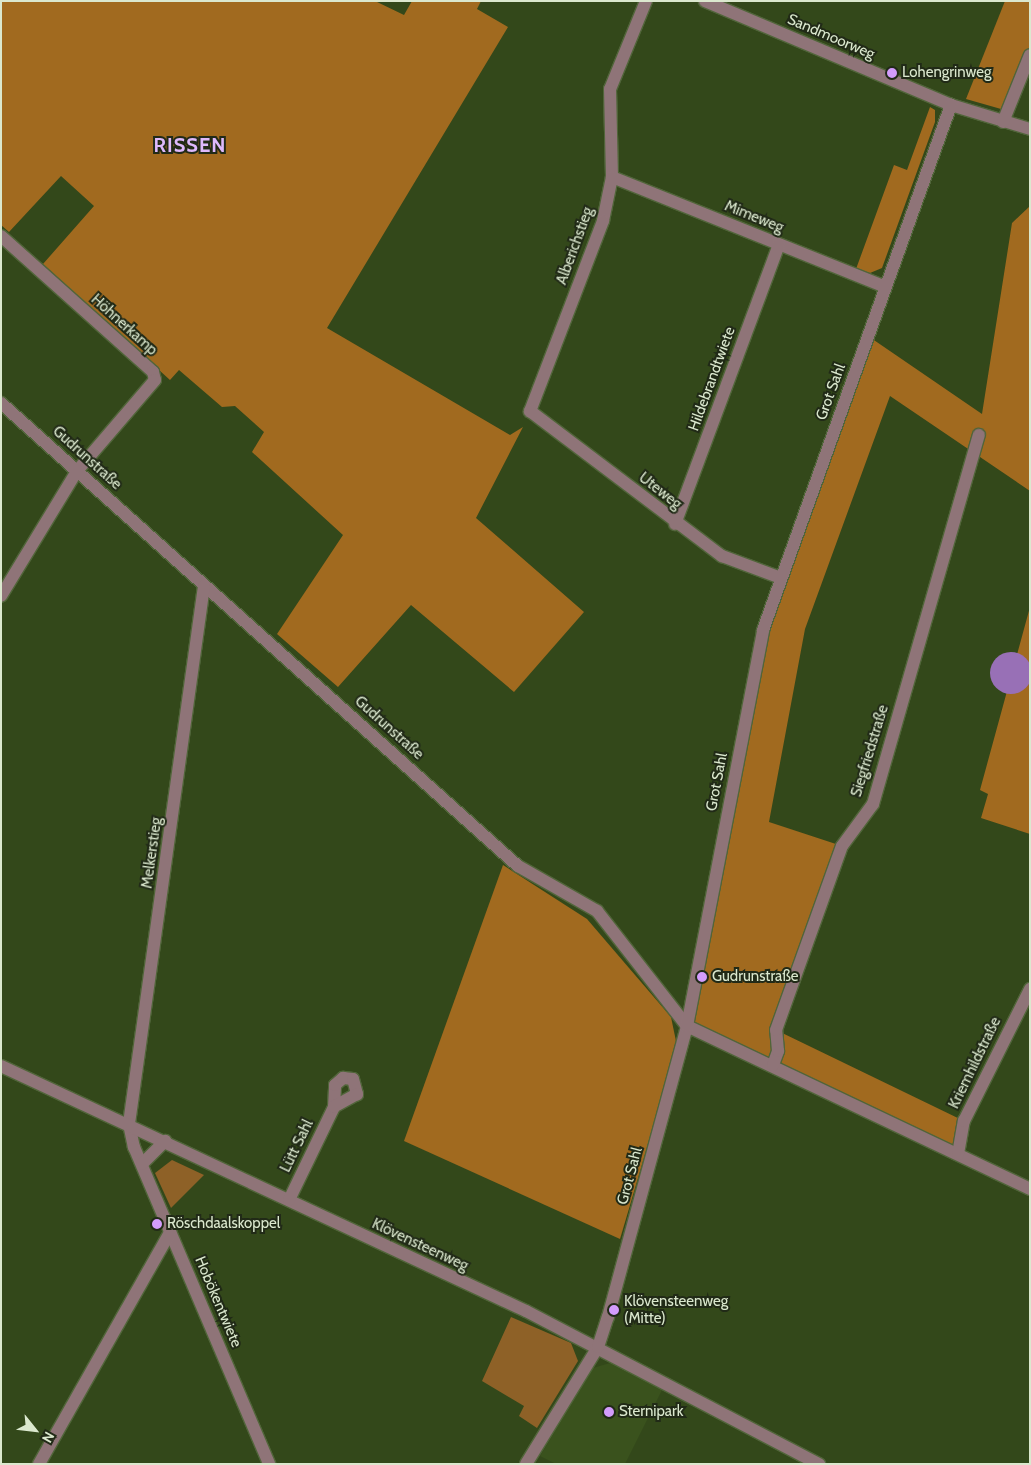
<!DOCTYPE html>
<html>
<head>
<meta charset="utf-8">
<style>
	body { margin:0 }
	#map { position:relative; width:1031px; height:1465px; overflow:hidden; background:#33481a; font-family:Cabin,sans-serif }
	div>[style] { position:absolute }
	.built>* { inset:0; background:#3a521d }
	.green>* { inset:0; background:#8e6127 }
	.forest>* { inset:0; background:#a16a1f }
	.water>* { inset:0; background:#9870b6 }
	.round { border-radius:50% }
	.roads { filter:drop-shadow(1px 0 #51653a) drop-shadow(-1px 0 #51653a) drop-shadow(0 1px #51653a) drop-shadow(0 -1px #51653a) }
	.minor>* { height:12px; margin:-6px; padding:0 6px; transform-origin:6px; border-radius:6px; background:#8f7478 }
	.dots>* { width:14px; height:14px; translate:-50% -50%; box-sizing:border-box; border:2px solid #212a17; border-radius:50% }
	span { translate:-50% -50%; white-space:nowrap; text-align:center; line-height:1.15; -webkit-text-stroke:4px #212a17; paint-order:stroke }
	.street-label { font-size:15px; color:#dbe8ce }
	.poi-label { font-size:15px; color:#dbe8ce }
	.left { translate:0 -50%; text-align:left }
	.district-label { font-size:20px; color:#deb9fc; font-weight:700; letter-spacing:1px }
	.frame { position:absolute; inset:0; border:2px solid #dbe8ce; pointer-events:none }
	.north { position:absolute; left:10px; top:1405px; width:50px; height:50px; -webkit-text-stroke:4px #212a17; paint-order:stroke; rotate:119deg; font-size:14px; font-weight:700; line-height:20px; text-align:center; color:#dbe8ce }
	.north::after { content:''; display:block; margin:auto; width:18px; height:22px; background:#dbe8ce; clip-path:polygon(50% 0,100% 100%,50% 72%,0 100%) }
</style>
</head>
<body>
<div id="map">
	<div class="built">
		<i style="clip-path:polygon(610px 1363px,662px 1390px,625px 1464px,556px 1464px,540px 1456px,593px 1368px)"></i>
	</div>
	<div class="green">
		<i style="clip-path:polygon(172px 1160px,204px 1175px,171px 1208px,155px 1173px)"></i>
		<i style="clip-path:polygon(511px 1317px,571px 1343px,578px 1361px,537px 1428px,519px 1416px,524px 1406px,482px 1381px)"></i>
	</div>
	<div class="forest">
		<i style="clip-path:polygon(1px 1px,375px 1px,404px 15px,412px 1px,481px 1px,477px 9px,508px 27px,327px 328px,510px 435px,523px 427px,476px 518px,584px 612px,514px 692px,411px 605px,338px 687px,277px 634px,343px 535px,252px 452px,264px 432px,235px 406px,222px 407px,179px 370px,170px 380px,43px 264px,94px 206px,61px 176px,9px 232px,1px 225px)"></i>
		<i style="clip-path:polygon(1005px 1px,1030px 1px,1030px 55px,1008px 111px,966px 99px)"></i>
		<i style="clip-path:polygon(930px 107px,935px 110px,935px 122px,882px 268px,870px 273px,856px 269px,894px 165px,907px 170px)"></i>
		<i style="clip-path:polygon(1030px 206px,1030px 491px,890px 396px,805px 629px,769px 822px,842px 846px,776px 1030px,964px 1121px,958px 1154px,687px 1026px,763px 630px,868px 336px,982px 414px,1012px 223px)"></i>
		<i style="clip-path:polygon(1030px 607px,1030px 834px,981px 818px,988px 794px,980px 790px)"></i>
		<i style="clip-path:polygon(503px 865px,587px 919px,671px 1017px,677px 1046px,620px 1239px,404px 1141px)"></i>
	</div>
	<div class="water">
		<i class="round" style="left:990px;top:652px;width:42px;height:42px"></i>
	</div>
	<div class="roads">
		<div class="minor">
			<i style="left:646px;top:1px;width:95px;rotate:112.2deg"></i>
			<i style="left:610px;top:89px;width:88px;rotate:88.7deg"></i>
			<i style="left:612px;top:177px;width:45px;rotate:101.6deg"></i>
			<i style="left:603px;top:221px;width:204px;rotate:111deg"></i>
			<i style="left:530px;top:411px;width:241px;rotate:37.1deg"></i>
			<i style="left:722px;top:556px;width:63px;rotate:20.4deg"></i>
			<i style="left:705px;top:1px;width:267px;rotate:22.9deg"></i>
			<i style="left:951px;top:105px;width:83px;rotate:16.9deg"></i>
			<i style="left:1003px;top:122px;width:72px;rotate:-68.1deg"></i>
			<i style="left:612px;top:177px;width:294px;rotate:21.9deg"></i>
			<i style="left:1px;top:236px;width:204px;rotate:41.8deg"></i>
			<i style="left:153px;top:372px;width:8px;rotate:76deg"></i>
			<i style="left:155px;top:380px;width:120px;rotate:130.6deg"></i>
			<i style="left:77px;top:471px;width:146px;rotate:121.3deg"></i>
			<i style="left:1px;top:403px;width:694px;rotate:41.85deg"></i>
			<i style="left:518px;top:866px;width:91px;rotate:29.7deg"></i>
			<i style="left:597px;top:911px;width:146px;rotate:52deg"></i>
			<i style="left:687px;top:1026px;width:380px;rotate:25.4deg"></i>
			<i style="left:675px;top:524px;width:298px;rotate:-69.6deg"></i>
			<i style="left:204px;top:586px;width:543px;rotate:97.94deg"></i>
			<i style="left:129px;top:1124px;width:24px;rotate:78deg"></i>
			<i style="left:134px;top:1147px;width:345px;rotate:66.9deg"></i>
			<i style="left:773px;top:1065px;width:15px;rotate:-70deg"></i>
			<i style="left:778px;top:1051px;width:21px;rotate:-95deg"></i>
			<i style="left:776px;top:1030px;width:195px;rotate:-70.3deg"></i>
			<i style="left:842px;top:846px;width:52px;rotate:-53.6deg"></i>
			<i style="left:873px;top:804px;width:384px;rotate:-74deg"></i>
			<i style="left:1px;top:1066px;width:579px;rotate:25.02deg"></i>
			<i style="left:526px;top:1311px;width:331px;rotate:27.6deg"></i>
			<i style="left:958px;top:1154px;width:34px;rotate:-80deg"></i>
			<i style="left:964px;top:1121px;width:148px;rotate:-63.4deg"></i>
			<i style="left:142px;top:1164px;width:33px;rotate:-45deg"></i>
			<i style="left:289px;top:1200px;width:103px;rotate:-64.2deg"></i>
			<i style="left:334px;top:1107px;width:22px;rotate:-87deg"></i>
			<i style="left:335px;top:1085px;width:11px;rotate:-41deg"></i>
			<i style="left:343px;top:1078px;width:10px;rotate:6deg"></i>
			<i style="left:353px;top:1079px;width:16px;rotate:75deg"></i>
			<i style="left:357px;top:1094px;width:26px;rotate:151deg"></i>
			<i style="left:39px;top:1464px;width:266px;rotate:-60.5deg"></i>
			<i style="left:526px;top:1464px;width:137px;rotate:-58.4deg"></i>
			<i style="left:598px;top:1347px;width:32px;rotate:-72deg"></i>
			<i style="left:608px;top:1317px;width:302px;rotate:-74.8deg"></i>
			<i style="left:687px;top:1026px;width:403px;rotate:-79.1deg"></i>
			<i style="left:763px;top:630px;width:558px;rotate:-70.3deg"></i>
		</div>
	</div>
	<div class="dots">
		<i style="left:892px;top:73px;background:#d39cfc"></i>
		<i style="left:702px;top:977px;background:#d39cfc"></i>
		<i style="left:157px;top:1224px;background:#d39cfc"></i>
		<i style="left:614px;top:1310px;background:#d39cfc"></i>
		<i style="left:609px;top:1412px;background:#d39cfc"></i>
	</div>
	<div class="street-label">
		<span style="left:831px;top:37px;rotate:23deg">Sandmoorweg</span>
		<span style="left:754px;top:217px;rotate:22deg">Mimeweg</span>
		<span style="left:575px;top:246px;rotate:-70deg">Alberichstieg</span>
		<span style="left:124px;top:325px;rotate:42deg">Höhnerkamp</span>
		<span style="left:712px;top:379px;rotate:-70deg">Hildebrandtwiete</span>
		<span style="left:831px;top:392px;rotate:-70deg">Grot Sahl</span>
		<span style="left:87px;top:458px;rotate:42deg">Gudrunstraße</span>
		<span style="left:660px;top:491px;rotate:38deg">Uteweg</span>
		<span style="left:389px;top:728px;rotate:42deg">Gudrunstraße</span>
		<span style="left:870px;top:751px;rotate:-73deg">Siegfriedstraße</span>
		<span style="left:717px;top:782px;rotate:-79deg">Grot Sahl</span>
		<span style="left:152px;top:853px;rotate:-82deg">Melkerstieg</span>
		<span style="left:975px;top:1063px;rotate:-64deg">Kriemhildstraße</span>
		<span style="left:297px;top:1146px;rotate:-64deg">Lütt Sahl</span>
		<span style="left:630px;top:1176px;rotate:-75deg">Grot Sahl</span>
		<span style="left:420px;top:1245px;rotate:25deg">Klövensteenweg</span>
		<span style="left:218px;top:1302px;rotate:67deg">Hobökentwiete</span>
	</div>
	<div class="poi-label">
		<span class="left" style="left:902px;top:73px">Lohengrinweg</span>
		<span class="left" style="left:712px;top:977px">Gudrunstraße</span>
		<span class="left" style="left:167px;top:1224px">Röschdaalskoppel</span>
		<span class="left" style="left:624px;top:1310px">Klövensteenweg<br>(Mitte)</span>
		<span class="left" style="left:619px;top:1412px">Sternipark</span>
	</div>
	<div class="district-label">
		<span style="left:190px;top:145px">RISSEN</span>
	</div>
	<div class="frame"></div>
	<div class="north">N</div>
</div>
</body>
</html>
